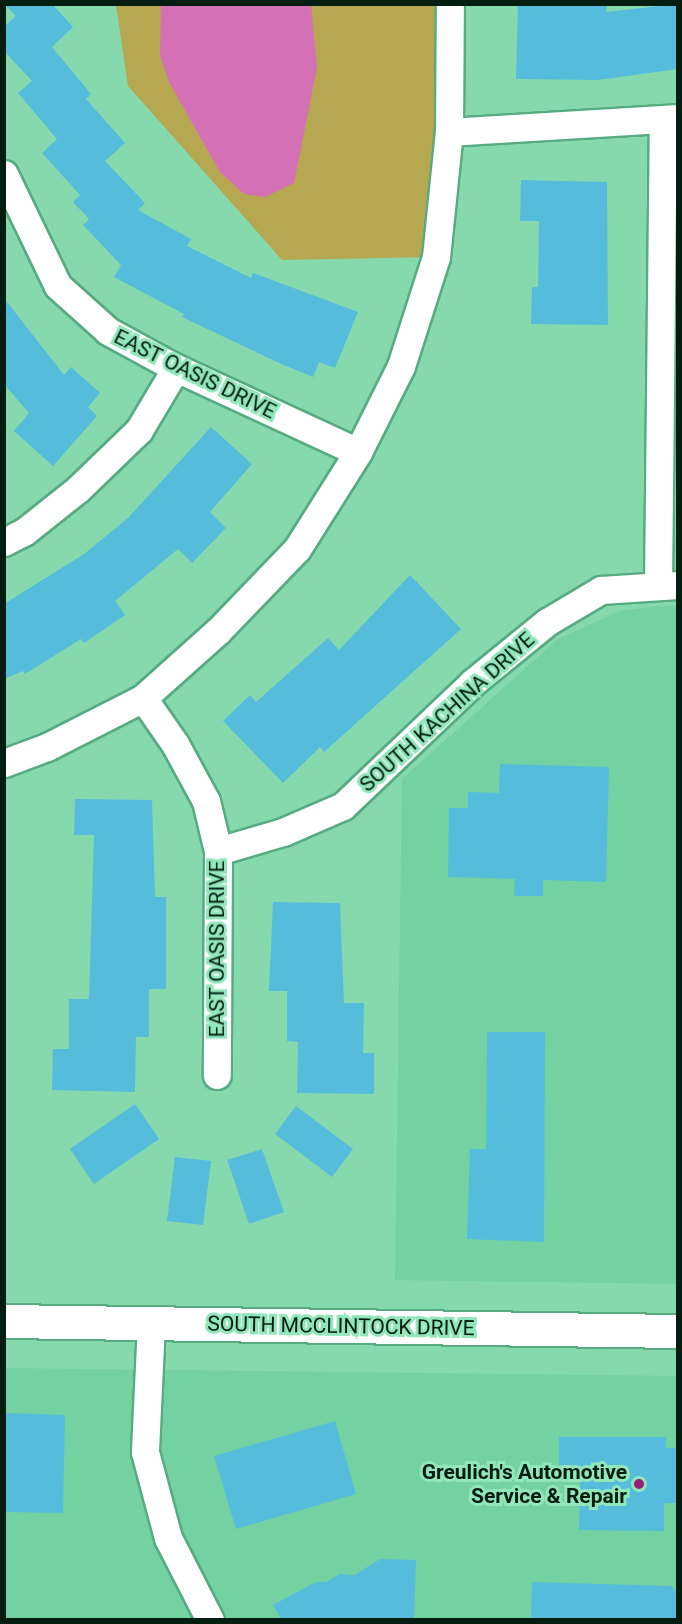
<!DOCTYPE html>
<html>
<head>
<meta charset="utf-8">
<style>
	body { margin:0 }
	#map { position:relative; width:682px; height:1624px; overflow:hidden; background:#85d9ad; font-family:Roboto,sans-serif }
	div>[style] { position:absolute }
	.built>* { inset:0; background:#74d1a1 }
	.green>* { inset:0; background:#b6a850 }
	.water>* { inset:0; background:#d470b6 }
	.building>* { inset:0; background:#55bddb }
	.roads { filter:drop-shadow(2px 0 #56ab81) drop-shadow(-2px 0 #56ab81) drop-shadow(0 2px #56ab81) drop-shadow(0 -2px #56ab81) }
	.minor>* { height:27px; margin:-13.5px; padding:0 13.5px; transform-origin:13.5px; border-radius:13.5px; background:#fff }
	.major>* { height:33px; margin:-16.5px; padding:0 16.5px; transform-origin:16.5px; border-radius:16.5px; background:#fff }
	.dots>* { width:16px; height:16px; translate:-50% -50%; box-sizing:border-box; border:3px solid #92e7ba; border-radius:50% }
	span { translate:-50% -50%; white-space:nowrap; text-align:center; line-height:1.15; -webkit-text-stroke:6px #92e7ba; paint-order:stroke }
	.street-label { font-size:21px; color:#031d10 }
	.poi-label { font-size:21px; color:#031d10; font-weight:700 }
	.right { translate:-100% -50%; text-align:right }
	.frame { position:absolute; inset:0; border:6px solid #031d10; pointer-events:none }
</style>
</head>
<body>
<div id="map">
	<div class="built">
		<i style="clip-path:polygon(658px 606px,677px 606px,677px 1284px,395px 1280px,402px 779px,558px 639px,620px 611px)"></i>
		<i style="clip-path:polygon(5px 1368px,677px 1376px,677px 1619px,5px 1620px)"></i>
	</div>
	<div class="green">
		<i style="clip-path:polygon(116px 5px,450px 5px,436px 257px,282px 260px,128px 86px)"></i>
	</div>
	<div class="water">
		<i style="clip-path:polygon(161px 5px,311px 5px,317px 67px,294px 183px,265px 197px,244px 194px,220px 172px,169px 82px,160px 55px)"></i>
	</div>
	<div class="building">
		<i style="clip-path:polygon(4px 4px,52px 4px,73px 27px,52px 47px,91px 94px,86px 99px,125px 143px,105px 161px,145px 203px,138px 210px,191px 239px,187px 246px,251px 278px,253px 273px,358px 312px,335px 368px,319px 362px,313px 377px,279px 363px,182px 317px,184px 314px,114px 277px,121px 265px,83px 225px,89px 219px,73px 202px,80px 195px,42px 153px,57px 139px,18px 93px,32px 81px,4px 51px,4px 27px,16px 16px)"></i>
		<i style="clip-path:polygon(518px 4px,607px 4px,606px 12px,678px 4px,678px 69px,598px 80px,516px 79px)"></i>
		<i style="clip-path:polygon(521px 180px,607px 182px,608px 325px,531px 324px,532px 287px,538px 287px,539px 221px,520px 221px)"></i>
		<i style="clip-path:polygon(4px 298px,64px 375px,71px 367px,100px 393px,88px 407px,97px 416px,53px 466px,14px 431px,29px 413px,4px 384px)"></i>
		<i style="clip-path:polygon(211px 427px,252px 464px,210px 512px,226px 528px,192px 563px,178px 549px,115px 601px,125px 615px,84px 643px,81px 639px,25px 674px,23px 671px,4px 679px,4px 604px,84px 554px,128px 518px)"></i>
		<i style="clip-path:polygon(410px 575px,461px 629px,324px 752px,320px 747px,283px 783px,223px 721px,250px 695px,256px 702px,328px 638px,339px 650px)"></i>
		<i style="clip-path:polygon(500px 764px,609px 767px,606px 882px,543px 880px,543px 896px,514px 896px,515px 879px,448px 877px,449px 808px,468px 808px,468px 792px,499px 793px)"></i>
		<i style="clip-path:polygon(75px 799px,152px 800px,155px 897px,166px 897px,166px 989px,149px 989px,149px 1037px,136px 1037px,135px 1092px,52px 1090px,53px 1049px,69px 1049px,69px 999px,89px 999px,94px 835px,74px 835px)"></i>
		<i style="clip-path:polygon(273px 902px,340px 903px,344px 1003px,364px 1003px,363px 1053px,374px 1053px,374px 1094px,297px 1093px,298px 1042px,287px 1041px,287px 991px,269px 991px)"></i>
		<i style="clip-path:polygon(487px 1032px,545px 1032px,544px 1242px,467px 1239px,470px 1149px,486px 1149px)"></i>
		<i style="clip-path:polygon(135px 1104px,159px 1139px,94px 1184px,70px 1149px)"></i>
		<i style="clip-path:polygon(296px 1106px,353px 1149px,332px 1177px,275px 1134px)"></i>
		<i style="clip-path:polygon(262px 1149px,284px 1212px,249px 1224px,227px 1160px)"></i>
		<i style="clip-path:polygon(175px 1157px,211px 1161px,203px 1225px,167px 1221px)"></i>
		<i style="clip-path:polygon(4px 1413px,65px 1415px,63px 1513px,4px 1512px)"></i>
		<i style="clip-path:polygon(335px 1421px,356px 1494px,236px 1529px,214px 1456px)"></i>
		<i style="clip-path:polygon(559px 1437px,666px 1437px,666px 1448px,678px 1448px,678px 1503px,664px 1503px,664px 1531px,579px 1530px,581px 1468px,559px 1467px)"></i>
		<i style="clip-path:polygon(380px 1559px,416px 1560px,414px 1620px,282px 1620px,273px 1605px,316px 1582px,326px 1582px,340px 1574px,355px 1575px)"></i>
		<i style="clip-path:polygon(532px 1582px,671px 1586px,678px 1593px,678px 1620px,531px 1620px)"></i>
	</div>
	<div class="roads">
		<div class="minor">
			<i style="left:449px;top:132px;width:229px;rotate:-3.5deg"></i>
			<i style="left:4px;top:174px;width:124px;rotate:64.3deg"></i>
			<i style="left:58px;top:286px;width:67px;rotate:42deg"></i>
			<i style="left:108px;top:331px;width:77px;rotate:28.6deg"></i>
			<i style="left:176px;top:368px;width:200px;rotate:24.8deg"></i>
			<i style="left:4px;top:542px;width:22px;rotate:-27deg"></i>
			<i style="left:24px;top:532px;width:69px;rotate:-38.5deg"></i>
			<i style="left:78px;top:489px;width:85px;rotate:-44deg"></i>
			<i style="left:139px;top:430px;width:72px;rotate:-59.2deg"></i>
			<i style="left:658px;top:585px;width:465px;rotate:-89.4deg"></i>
			<i style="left:143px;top:698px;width:56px;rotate:55.2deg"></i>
			<i style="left:175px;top:744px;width:65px;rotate:61.5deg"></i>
			<i style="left:206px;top:801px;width:51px;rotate:76.5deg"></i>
			<i style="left:218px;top:851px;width:224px;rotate:90.3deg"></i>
			<i style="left:4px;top:763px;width:46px;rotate:-20.4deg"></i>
			<i style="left:47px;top:747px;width:108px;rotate:-27deg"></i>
			<i style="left:143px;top:698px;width:101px;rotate:-41.8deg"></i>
			<i style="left:218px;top:631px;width:114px;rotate:-46.1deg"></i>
			<i style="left:297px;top:549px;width:115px;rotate:-57.8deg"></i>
			<i style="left:358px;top:452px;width:96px;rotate:-63.4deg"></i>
			<i style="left:401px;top:366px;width:114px;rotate:-72.2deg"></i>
			<i style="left:436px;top:257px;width:126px;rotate:-84.1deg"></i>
			<i style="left:449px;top:132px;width:128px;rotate:-89.6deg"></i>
			<i style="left:218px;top:851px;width:68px;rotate:-16.3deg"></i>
			<i style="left:283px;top:832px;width:65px;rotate:-23.4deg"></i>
			<i style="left:343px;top:806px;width:178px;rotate:-43.6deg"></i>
			<i style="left:472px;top:683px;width:97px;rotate:-39.1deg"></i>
			<i style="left:547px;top:622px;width:63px;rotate:-30.7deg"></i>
			<i style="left:601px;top:590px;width:77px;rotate:-3.7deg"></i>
			<i style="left:151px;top:1323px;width:129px;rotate:92.7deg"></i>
			<i style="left:145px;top:1452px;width:89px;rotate:75deg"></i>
			<i style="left:168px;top:1538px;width:92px;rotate:62.9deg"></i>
		</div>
		<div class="major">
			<i style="left:4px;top:1321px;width:674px;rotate:0.85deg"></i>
		</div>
	</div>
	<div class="dots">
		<i style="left:639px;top:1484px;background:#961e79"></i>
	</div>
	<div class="street-label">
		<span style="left:195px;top:374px;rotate:26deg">EAST OASIS DRIVE</span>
		<span style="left:447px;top:712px;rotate:-42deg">SOUTH KACHINA DRIVE</span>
		<span style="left:217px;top:949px;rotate:-90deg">EAST OASIS DRIVE</span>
		<span style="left:341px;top:1326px;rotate:1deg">SOUTH MCCLINTOCK DRIVE</span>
	</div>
	<div class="poi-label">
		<span class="right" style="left:627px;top:1484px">Greulich's Automotive<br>Service &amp; Repair</span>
	</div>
	<div class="frame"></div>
</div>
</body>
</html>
